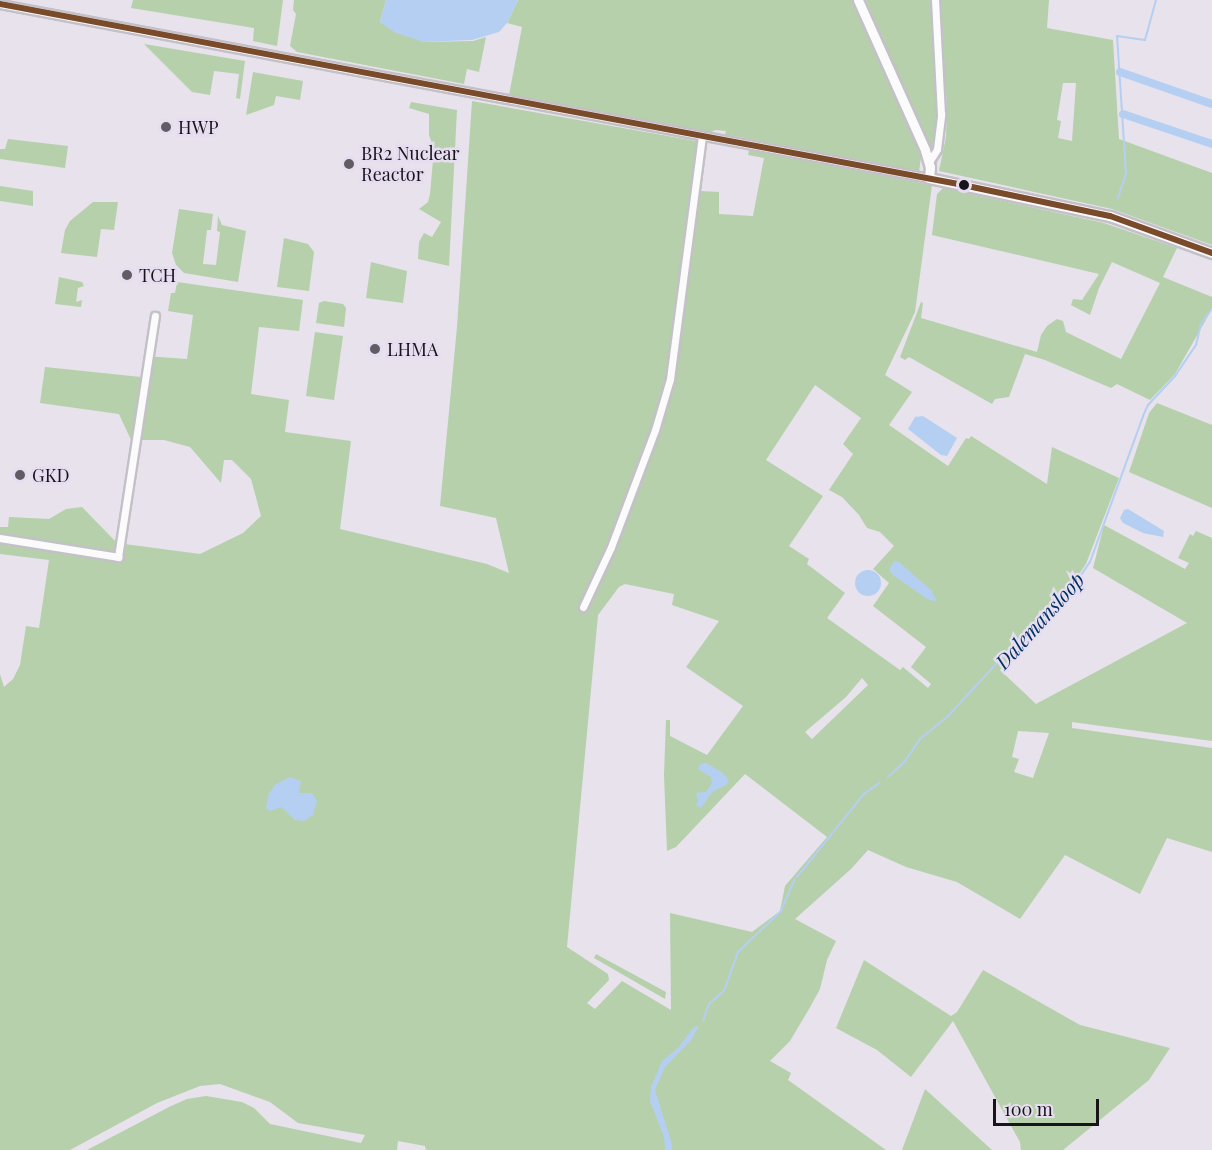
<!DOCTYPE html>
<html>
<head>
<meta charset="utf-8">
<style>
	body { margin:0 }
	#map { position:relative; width:1212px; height:1150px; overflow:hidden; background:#e7e2ec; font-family:"Playfair Display",serif }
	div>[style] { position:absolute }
	.green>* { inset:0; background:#b6d0ab }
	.water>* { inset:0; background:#b5cff2 }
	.round { border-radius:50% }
	.stream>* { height:2px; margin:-1px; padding:0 1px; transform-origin:1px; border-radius:1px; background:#b5cff2 }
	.canal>* { height:8px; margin:-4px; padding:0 4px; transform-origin:4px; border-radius:4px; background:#b5cff2 }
	.roads { filter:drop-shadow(2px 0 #c4c0c8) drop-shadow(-2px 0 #c4c0c8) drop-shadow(0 2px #c4c0c8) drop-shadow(0 -2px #c4c0c8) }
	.street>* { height:7px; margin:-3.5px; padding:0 3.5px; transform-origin:3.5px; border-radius:3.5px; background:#fbfbfc }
	.secondary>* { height:9px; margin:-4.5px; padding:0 4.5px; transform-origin:4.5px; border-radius:4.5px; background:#fbfbfc }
	.bus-1>* { height:6px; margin:-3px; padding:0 3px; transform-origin:3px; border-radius:3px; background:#7a4b2a }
	.dots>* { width:16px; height:16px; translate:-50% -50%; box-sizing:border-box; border:3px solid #e6def0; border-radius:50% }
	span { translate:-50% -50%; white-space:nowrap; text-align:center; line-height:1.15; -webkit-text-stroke:5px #e6def0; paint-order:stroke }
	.poi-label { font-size:18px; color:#17141a }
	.left { translate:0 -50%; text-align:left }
	.water-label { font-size:20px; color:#003260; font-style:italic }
	.scale { position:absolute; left:993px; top:1099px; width:106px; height:27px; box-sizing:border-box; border:3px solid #17141a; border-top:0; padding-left:8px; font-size:18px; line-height:21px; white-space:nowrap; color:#17141a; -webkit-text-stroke:4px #e6def0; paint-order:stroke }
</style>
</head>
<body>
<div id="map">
	<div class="green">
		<i style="clip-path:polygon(133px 0,283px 0,277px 46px,253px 41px,254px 28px,131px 8px)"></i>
		<i style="clip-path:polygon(294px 0,386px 0,380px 22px,423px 42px,473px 41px,486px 37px,479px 72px,467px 69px,464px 84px,297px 52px,290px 46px,296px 14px,293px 10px)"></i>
		<i style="clip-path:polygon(518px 0,854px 0,922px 150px,919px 172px,734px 136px,725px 135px,726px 131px,715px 130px,710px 133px,509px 95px,522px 27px,507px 23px)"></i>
		<i style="clip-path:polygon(866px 0,930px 0,936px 84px,936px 136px,932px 150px,929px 150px)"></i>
		<i style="clip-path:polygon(evenodd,939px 0,1049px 0,1047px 28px,1113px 40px,1119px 139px,1212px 173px,1212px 245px,1112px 209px,939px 171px,946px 137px,947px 107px,939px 0,1063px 83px,1076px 83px,1072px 141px,1058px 138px,1061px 121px,1057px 120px,1063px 83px)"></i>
		<i style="clip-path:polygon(144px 44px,245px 61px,240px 99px,236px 98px,239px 74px,214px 71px,210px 95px,192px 92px)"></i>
		<i style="clip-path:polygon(253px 72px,303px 81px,300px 100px,276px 96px,274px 105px,246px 115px)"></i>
		<i style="clip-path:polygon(evenodd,472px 101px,707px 143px,701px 191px,719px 192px,719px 214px,753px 216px,764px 158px,748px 155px,749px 150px,932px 185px,915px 312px,885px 375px,912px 392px,889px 425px,948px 466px,966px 438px,969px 439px,971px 436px,1047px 484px,1052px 447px,1119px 478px,1086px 564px,1070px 587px,1049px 607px,1054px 612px,1000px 670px,1036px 704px,1187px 623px,1093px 568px,1104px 525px,1185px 569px,1189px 563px,1178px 558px,1190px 534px,1193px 536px,1196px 531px,1212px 538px,1212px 741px,1072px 722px,1072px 728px,1212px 748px,1212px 852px,1167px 838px,1140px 894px,1065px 855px,1020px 919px,957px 882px,906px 867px,868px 850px,851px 869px,795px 919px,836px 941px,827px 960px,820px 989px,809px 1009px,790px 1041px,770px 1061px,791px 1073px,788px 1080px,886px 1150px,426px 1150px,425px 1146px,398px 1141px,397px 1150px,87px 1150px,169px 1107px,187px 1099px,206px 1096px,242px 1102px,254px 1108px,270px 1124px,361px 1143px,365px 1135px,298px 1123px,270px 1102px,220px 1084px,200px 1086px,157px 1103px,70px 1150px,0 1150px,0 674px,4px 687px,13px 679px,20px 665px,26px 626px,39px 628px,49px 560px,0 554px,0 527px,8px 527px,9px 517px,49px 519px,66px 509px,82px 507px,117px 543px,200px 554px,243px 533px,261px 516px,251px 479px,232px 460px,224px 460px,221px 483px,190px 447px,164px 440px,131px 440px,119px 414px,40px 403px,45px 367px,141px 377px,145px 356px,187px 359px,193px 315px,168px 311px,171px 293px,175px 293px,177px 282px,303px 300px,299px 331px,259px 327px,251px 394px,289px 400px,285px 432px,351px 441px,340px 529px,487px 564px,509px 573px,496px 518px,440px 506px,457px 327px,472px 101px,815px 385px,861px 418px,843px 444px,853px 454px,829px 490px,842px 497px,859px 515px,867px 528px,880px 532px,894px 546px,873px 569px,889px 583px,873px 606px,926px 647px,911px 667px,931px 684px,928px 688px,903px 667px,900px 670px,827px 618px,845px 593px,807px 564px,809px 559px,789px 546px,823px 496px,766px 460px,815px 385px,472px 101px,625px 584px,674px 594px,672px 605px,719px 621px,686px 667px,743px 706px,707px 755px,670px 736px,670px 720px,666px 720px,664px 775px,667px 851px,676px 847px,745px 774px,827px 837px,785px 886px,780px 911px,752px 932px,670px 913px,671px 1010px,622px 981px,595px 1009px,587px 1003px,609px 980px,608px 974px,567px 947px,598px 615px,619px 587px,625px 584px,472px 101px,862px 678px,868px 685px,812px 739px,805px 732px,846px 697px,862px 678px,472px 101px,1018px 731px,1049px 733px,1033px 778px,1014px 772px,1019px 759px,1012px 757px,1018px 731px)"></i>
		<i style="clip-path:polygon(411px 102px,457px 110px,449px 266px,418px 259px,419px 242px,424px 233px,432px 237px,441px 222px,419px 209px,428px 202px,430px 194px,434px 149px,429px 135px,429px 114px,409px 108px)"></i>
		<i style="clip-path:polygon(8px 139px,68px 146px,65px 168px,0 159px,0 149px,5px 149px)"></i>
		<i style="clip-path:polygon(0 186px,33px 191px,33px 206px,0 201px)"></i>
		<i style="clip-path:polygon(943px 188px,1104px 223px,1177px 248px,1163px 277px,1212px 297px,1212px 309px,1175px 374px,1150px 400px,1117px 384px,1111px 388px,1045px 360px,1025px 354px,1009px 397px,995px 399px,992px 404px,909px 357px,905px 360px,900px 357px,921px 302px,923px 303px,921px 318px,1037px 352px,1041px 335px,1047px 326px,1057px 319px,1063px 321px,1066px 332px,1121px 359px,1160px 283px,1112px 262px,1099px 288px,1090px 315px,1071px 305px,1073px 299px,1082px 300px,1099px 274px,932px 235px,937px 194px)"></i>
		<i style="clip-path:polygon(93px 202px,118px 202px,114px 230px,101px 229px,97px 257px,61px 253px,65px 230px,70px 221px)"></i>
		<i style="clip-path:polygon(179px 209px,213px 214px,211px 230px,207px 230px,203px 264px,216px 265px,220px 232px,217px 231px,218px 216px,222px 225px,246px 231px,238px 282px,184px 273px,176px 265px,172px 253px)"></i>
		<i style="clip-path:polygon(284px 238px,308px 244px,314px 252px,309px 291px,277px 287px)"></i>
		<i style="clip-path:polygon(371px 262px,407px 271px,403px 303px,366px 298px)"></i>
		<i style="clip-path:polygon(59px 277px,82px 282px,84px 286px,78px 288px,76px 302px,82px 300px,81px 307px,55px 304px)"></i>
		<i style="clip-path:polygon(324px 301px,343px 304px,346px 308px,344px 327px,316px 323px,319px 303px)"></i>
		<i style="clip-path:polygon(315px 332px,343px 336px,334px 400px,306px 396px)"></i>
		<i style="clip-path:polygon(1157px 403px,1212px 425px,1212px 508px,1129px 472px,1149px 413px)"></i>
		<i style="clip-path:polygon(596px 954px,666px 992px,665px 999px,594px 958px)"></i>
		<i style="clip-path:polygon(864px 960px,951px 1016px,957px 1012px,983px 970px,1080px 1025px,1170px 1048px,1149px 1080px,1063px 1150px,1021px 1150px,1020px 1142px,953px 1021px,911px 1077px,877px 1050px,836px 1028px)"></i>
		<i style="clip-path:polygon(925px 1089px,992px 1150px,902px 1150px)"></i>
	</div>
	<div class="water">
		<i style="clip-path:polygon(386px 0,518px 0,507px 23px,499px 32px,472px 40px,423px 42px,394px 32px,380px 22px)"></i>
		<i style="clip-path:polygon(923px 416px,957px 438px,947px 456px,941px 455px,908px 429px,915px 417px)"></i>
		<i style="clip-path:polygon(1128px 509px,1164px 531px,1163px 537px,1143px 533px,1123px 523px,1120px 518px,1124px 510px)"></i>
		<i style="clip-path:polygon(894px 561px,899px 562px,932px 591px,937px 602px,927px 599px,893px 575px,889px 570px)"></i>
		<i class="round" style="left:855px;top:570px;width:26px;height:26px"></i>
		<i style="clip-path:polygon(706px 763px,723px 773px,729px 781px,726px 785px,712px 792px,701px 808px,696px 805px,698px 801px,696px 793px,706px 792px,712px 783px,711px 777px,698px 769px,700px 764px)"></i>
		<i style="clip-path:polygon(290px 777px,301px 781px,299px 793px,312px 793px,317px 801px,313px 815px,304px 821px,295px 820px,281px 807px,270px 811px,266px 808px,269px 793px,276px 784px)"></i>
		<i style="clip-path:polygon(699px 1026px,692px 1039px,665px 1067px,655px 1090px,672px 1144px,672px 1150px,665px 1150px,664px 1137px,650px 1101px,651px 1087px,662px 1061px,677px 1049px,694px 1027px)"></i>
	</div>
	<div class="stream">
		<i style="left:1118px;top:198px;width:25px;rotate:-72deg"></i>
		<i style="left:1126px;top:174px;width:138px;rotate:-93.7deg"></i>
		<i style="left:1117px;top:36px;width:28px;rotate:8deg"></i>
		<i style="left:1145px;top:40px;width:41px;rotate:-74.6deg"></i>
		<i style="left:888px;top:777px;width:23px;rotate:-43deg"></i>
		<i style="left:905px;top:761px;width:27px;rotate:-56deg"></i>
		<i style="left:920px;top:739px;width:36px;rotate:-39deg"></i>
		<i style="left:948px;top:716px;width:88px;rotate:-47.3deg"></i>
		<i style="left:1008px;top:651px;width:91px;rotate:-44.6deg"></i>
		<i style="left:1073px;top:587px;width:30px;rotate:-56deg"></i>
		<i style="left:1090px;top:562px;width:155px;rotate:-70deg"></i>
		<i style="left:1143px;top:416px;width:12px;rotate:-66deg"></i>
		<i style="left:1148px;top:405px;width:40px;rotate:-47deg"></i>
		<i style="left:1175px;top:376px;width:37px;rotate:-56deg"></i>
		<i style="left:1196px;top:345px;width:22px;rotate:-77deg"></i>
		<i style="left:1201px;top:324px;width:19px;rotate:-55deg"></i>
		<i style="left:797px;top:877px;width:107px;rotate:-51.1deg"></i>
		<i style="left:864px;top:794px;width:19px;rotate:-36deg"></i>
		<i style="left:703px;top:1021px;width:18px;rotate:-71deg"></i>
		<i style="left:709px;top:1004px;width:20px;rotate:-41deg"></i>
		<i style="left:724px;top:991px;width:41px;rotate:-70.3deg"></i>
		<i style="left:738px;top:952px;width:59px;rotate:-43.6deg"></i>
		<i style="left:781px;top:911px;width:34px;rotate:-67deg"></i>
	</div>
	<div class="canal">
		<i style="left:1120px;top:72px;width:97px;rotate:19.2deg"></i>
		<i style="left:1123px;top:114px;width:94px;rotate:18.6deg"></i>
	</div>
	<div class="roads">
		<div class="street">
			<i style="left:0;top:4px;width:945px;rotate:10.61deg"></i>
			<i style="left:929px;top:162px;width:15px;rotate:-58deg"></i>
			<i style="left:937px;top:149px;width:35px;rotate:-83deg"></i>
			<i style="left:941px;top:114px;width:114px;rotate:-93deg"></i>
			<i style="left:0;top:538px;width:120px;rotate:9.1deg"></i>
			<i style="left:118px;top:557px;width:244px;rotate:-81.3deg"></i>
			<i style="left:583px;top:607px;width:66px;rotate:-65deg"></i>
			<i style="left:611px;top:547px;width:125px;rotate:-69.4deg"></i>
			<i style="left:655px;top:430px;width:53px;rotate:-73.6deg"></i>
			<i style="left:670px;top:379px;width:245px;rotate:-82.5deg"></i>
		</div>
		<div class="secondary">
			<i style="left:858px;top:0;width:164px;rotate:65.9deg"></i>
			<i style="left:925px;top:150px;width:18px;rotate:74deg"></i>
			<i style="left:930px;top:167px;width:11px;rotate:95deg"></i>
			<i style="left:929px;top:178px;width:185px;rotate:11.9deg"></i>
			<i style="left:1110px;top:216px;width:109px;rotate:19.9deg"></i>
		</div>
	</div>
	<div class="bus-1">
		<i style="left:0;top:4px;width:975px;rotate:10.64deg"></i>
		<i style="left:958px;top:184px;width:155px;rotate:11.9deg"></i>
		<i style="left:1110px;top:216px;width:109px;rotate:19.9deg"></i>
	</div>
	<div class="dots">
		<i style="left:166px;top:127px;background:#605c64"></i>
		<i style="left:349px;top:164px;background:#605c64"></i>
		<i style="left:964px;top:185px;background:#17141a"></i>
		<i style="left:127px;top:275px;background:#605c64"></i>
		<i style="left:375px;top:349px;background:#605c64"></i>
		<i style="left:20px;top:475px;background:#605c64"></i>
	</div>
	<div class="poi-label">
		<span class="left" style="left:178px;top:127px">HWP</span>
		<span class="left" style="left:361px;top:164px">BR2 Nuclear<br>Reactor</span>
		<span class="left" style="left:139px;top:275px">TCH</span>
		<span class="left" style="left:387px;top:349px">LHMA</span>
		<span class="left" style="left:32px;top:475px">GKD</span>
	</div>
	<div class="water-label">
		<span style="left:1039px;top:620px;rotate:-48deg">Dalemansloop</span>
	</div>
	<div class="scale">100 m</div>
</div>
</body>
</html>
